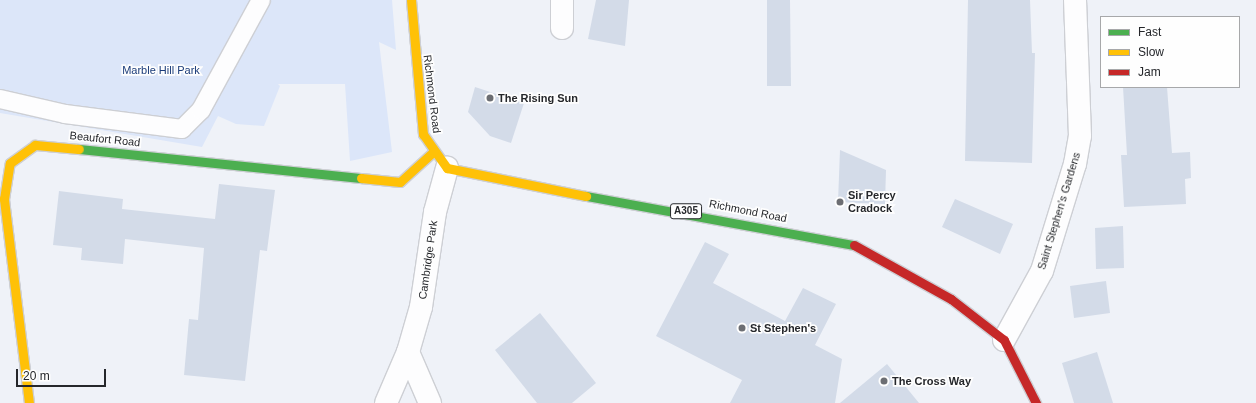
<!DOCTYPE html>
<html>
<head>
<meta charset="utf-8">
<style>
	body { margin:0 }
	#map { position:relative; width:1256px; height:403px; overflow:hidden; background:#eff2f8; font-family:Arial,sans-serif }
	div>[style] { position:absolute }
	.green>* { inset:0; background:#dce6f9 }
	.building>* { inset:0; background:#d3dbe8 }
	.roads { filter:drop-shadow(1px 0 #cdcfd4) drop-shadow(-1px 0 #cdcfd4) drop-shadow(0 1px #cdcfd4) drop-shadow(0 -1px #cdcfd4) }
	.lane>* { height:18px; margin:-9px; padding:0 9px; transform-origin:9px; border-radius:9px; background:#fdfdfe }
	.street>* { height:22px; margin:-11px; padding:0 11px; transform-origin:11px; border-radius:11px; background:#fdfdfe }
	.fast>* { height:9px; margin:-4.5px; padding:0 4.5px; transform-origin:4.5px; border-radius:4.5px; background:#4caf50 }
	.slow>* { height:9px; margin:-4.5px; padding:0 4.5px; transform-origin:4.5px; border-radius:4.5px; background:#ffc107 }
	.jam>* { height:9px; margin:-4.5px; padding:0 4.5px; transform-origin:4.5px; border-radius:4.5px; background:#c62828 }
	.dots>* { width:11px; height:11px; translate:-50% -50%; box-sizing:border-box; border:2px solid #fefefe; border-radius:50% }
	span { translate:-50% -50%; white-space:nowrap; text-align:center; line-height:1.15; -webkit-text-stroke:3.5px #fefefe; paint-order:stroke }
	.shield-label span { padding:1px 3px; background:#fefefe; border:1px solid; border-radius:3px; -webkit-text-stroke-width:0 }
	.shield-label { font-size:10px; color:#25272b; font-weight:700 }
	.park-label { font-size:11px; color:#1a3b79 }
	.street-label { font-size:11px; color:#25272b }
	.poi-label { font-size:11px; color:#25272b; font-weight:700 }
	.left { translate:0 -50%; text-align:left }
	.legend { position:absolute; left:1100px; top:16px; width:140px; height:72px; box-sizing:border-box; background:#fefefe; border:1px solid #a7a8aa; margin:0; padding:5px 7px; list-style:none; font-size:12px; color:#25272b }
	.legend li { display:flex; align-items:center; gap:8px; height:20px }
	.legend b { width:20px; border:1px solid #a7a8aa }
	.scale { position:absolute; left:16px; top:369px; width:90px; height:18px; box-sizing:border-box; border:2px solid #25272b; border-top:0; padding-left:5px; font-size:12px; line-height:14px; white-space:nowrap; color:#25272b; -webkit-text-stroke:3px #fefefe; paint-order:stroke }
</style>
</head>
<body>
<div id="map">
	<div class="green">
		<i style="clip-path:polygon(0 0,392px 0,396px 50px,379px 42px,392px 152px,350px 161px,345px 84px,278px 84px,280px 86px,264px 126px,236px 124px,218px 116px,202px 147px,0 113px)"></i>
	</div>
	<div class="building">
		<i style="clip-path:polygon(596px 0,629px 0,625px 46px,588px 39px)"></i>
		<i style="clip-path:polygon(767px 0,790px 0,791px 86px,767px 86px)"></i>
		<i style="clip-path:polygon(968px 0,1030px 0,1032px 53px,1035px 53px,1032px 163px,965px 161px)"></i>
		<i style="clip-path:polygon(475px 87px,524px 103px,511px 143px,490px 136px,468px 112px)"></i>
		<i style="clip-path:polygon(1123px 87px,1167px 87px,1172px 153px,1190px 152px,1191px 178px,1185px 179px,1186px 204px,1124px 207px,1121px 155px,1127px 155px)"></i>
		<i style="clip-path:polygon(840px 150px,886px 170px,885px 204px,838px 202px)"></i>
		<i style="clip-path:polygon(219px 184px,275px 190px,267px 251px,260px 250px,245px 381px,184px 375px,189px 319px,198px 320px,204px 248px,125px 239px,123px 264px,81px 260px,82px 248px,53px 245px,59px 191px,123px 199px,122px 209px,215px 219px)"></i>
		<i style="clip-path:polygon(955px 199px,1013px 224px,1000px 254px,942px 227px)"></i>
		<i style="clip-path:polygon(1123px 226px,1124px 268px,1096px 269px,1095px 228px)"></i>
		<i style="clip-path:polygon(705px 242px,729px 254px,713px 283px,785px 321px,803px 288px,836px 304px,815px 345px,842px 359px,835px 403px,730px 403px,742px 380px,656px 336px)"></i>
		<i style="clip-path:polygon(1106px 281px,1110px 313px,1074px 318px,1070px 286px)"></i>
		<i style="clip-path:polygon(540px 313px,596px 383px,572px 403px,537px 403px,495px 350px)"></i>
		<i style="clip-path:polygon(1097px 352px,1113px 403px,1074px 403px,1062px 363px)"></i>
		<i style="clip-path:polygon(887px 364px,919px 403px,840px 403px)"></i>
	</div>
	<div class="roads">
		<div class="lane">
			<i style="left:0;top:99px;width:67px;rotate:13deg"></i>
			<i style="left:65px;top:114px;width:118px;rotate:7.3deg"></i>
			<i style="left:182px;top:129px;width:27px;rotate:-45deg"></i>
			<i style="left:201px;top:110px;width:125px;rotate:-61.4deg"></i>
		</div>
		<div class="street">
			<i style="left:562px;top:0;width:28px;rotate:90deg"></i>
			<i style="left:1004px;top:340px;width:79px;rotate:-61.2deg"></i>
			<i style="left:1042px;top:271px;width:112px;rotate:-72.9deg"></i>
			<i style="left:1075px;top:164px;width:28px;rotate:-80deg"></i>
			<i style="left:1080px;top:136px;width:136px;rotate:-92.1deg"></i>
			<i style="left:408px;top:352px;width:56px;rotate:66.7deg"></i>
			<i style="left:386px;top:403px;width:56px;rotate:-66.7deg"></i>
			<i style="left:408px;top:352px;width:47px;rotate:-73.9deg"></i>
			<i style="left:421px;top:307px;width:96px;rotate:-81.6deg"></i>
			<i style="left:435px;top:212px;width:46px;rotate:-74.7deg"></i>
		</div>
		<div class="fast">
			<i style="left:79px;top:149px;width:283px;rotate:5.9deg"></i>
			<i style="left:586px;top:196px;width:272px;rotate:10.4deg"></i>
		</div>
		<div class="slow">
			<i style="left:411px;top:0;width:135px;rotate:84.9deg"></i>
			<i style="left:423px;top:134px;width:42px;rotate:54.8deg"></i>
			<i style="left:447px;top:168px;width:142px;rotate:11.4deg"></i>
			<i style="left:361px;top:178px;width:39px;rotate:6deg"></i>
			<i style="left:400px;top:182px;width:45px;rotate:-42.3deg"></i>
			<i style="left:29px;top:403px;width:206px;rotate:-97deg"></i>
			<i style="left:4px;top:199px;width:36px;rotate:-81deg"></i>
			<i style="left:10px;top:163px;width:31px;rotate:-36deg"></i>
			<i style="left:35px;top:145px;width:44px;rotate:5.2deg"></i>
		</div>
		<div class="jam">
			<i style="left:854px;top:245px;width:111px;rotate:29.1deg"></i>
			<i style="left:951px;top:299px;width:67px;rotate:37.7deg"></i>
			<i style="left:1004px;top:340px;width:71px;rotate:63.1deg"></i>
		</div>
	</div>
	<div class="dots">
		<i style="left:490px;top:98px;background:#6c6e73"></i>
		<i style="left:840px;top:202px;background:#6c6e73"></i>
		<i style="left:742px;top:328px;background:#6c6e73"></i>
		<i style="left:884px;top:381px;background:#6c6e73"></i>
	</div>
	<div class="shield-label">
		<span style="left:686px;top:211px">A305</span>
	</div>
	<div class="park-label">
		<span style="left:161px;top:70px">Marble Hill Park</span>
	</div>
	<div class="street-label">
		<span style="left:432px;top:94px;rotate:83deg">Richmond Road</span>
		<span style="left:105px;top:139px;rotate:6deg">Beaufort Road</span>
		<span style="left:748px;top:211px;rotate:11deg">Richmond Road</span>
		<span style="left:1059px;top:211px;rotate:-73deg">Saint Stephen's Gardens</span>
		<span style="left:428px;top:260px;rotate:-82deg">Cambridge Park</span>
	</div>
	<div class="poi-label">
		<span class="left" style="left:498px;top:98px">The Rising Sun</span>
		<span class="left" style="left:848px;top:202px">Sir Percy<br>Cradock</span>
		<span class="left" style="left:750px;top:328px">St Stephen's</span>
		<span class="left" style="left:892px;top:381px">The Cross Way</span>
	</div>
	<ul class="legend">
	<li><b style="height:5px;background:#4caf50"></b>Fast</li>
	<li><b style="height:5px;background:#ffc107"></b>Slow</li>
	<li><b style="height:5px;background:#c62828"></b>Jam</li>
	</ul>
	<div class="scale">20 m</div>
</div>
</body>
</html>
